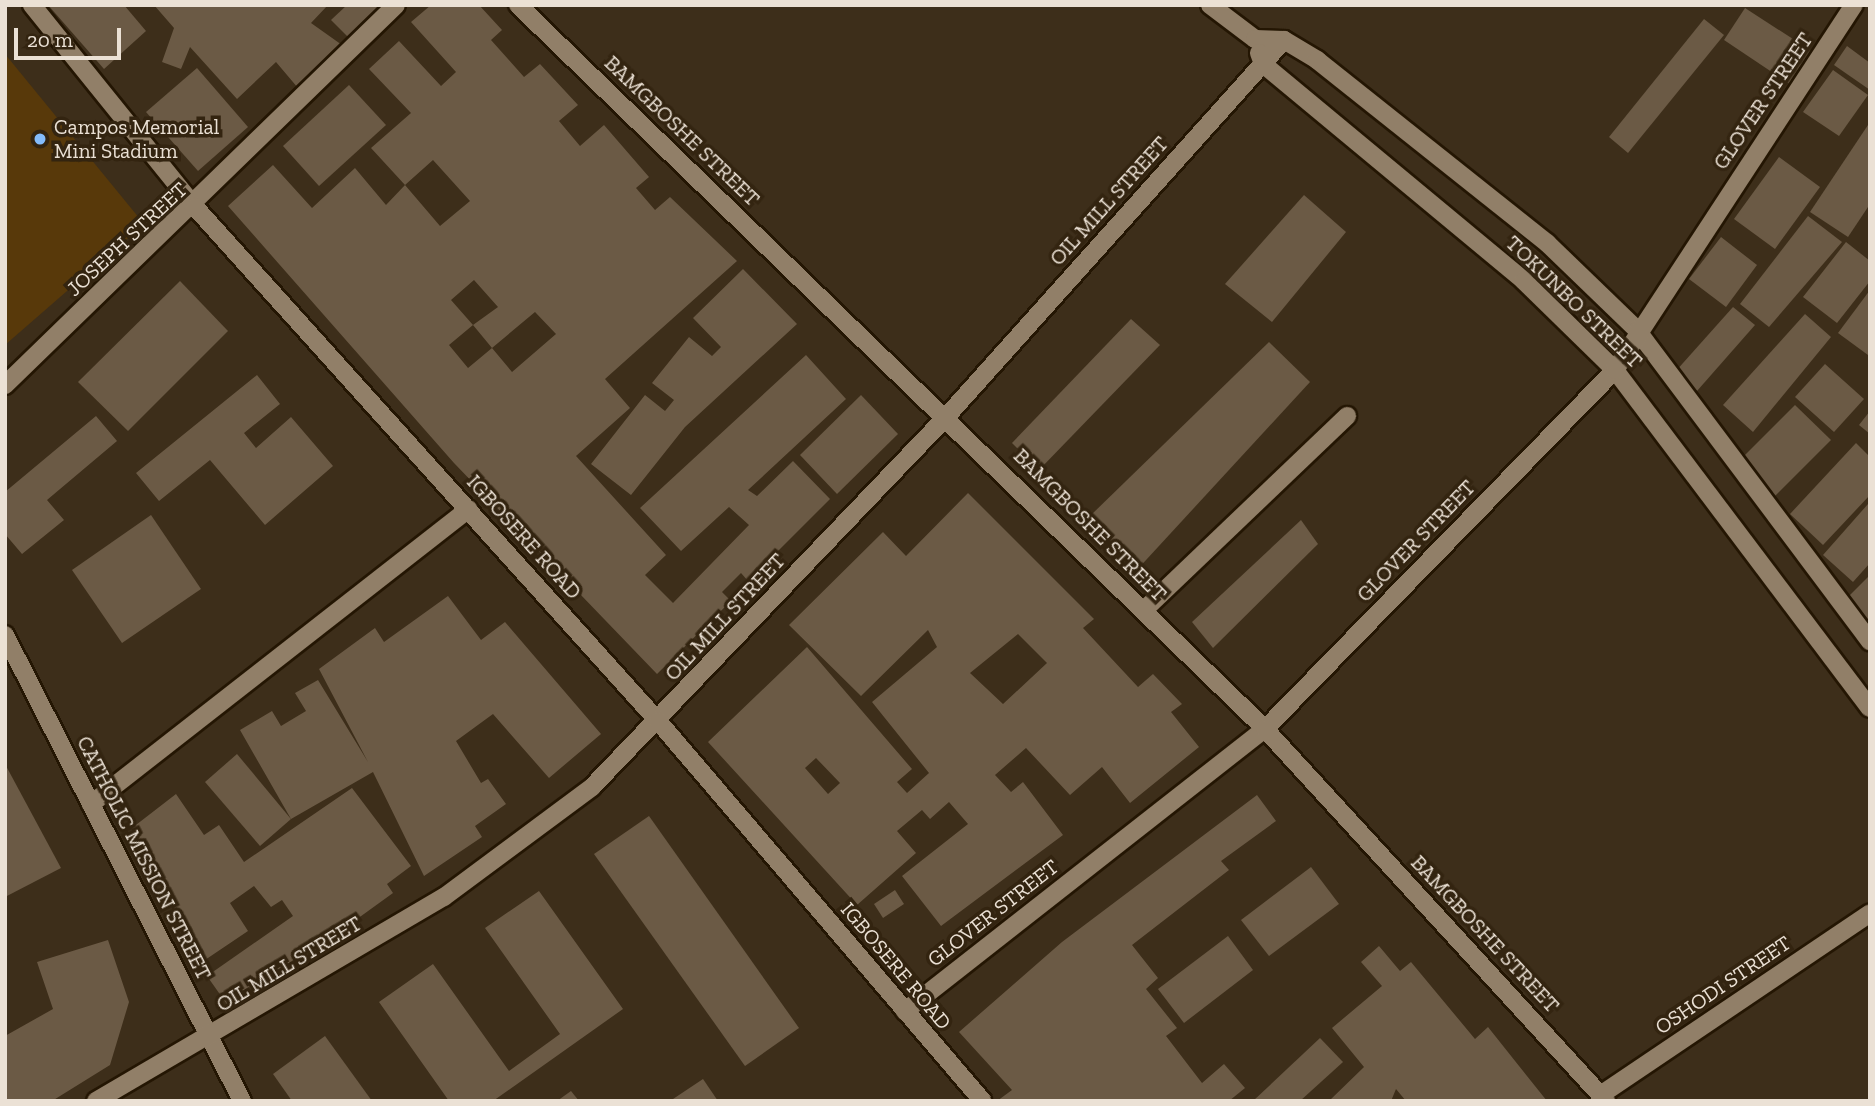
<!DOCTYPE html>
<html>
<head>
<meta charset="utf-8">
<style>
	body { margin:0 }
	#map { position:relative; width:1875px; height:1106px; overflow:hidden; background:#3d2e1a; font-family:"Zilla Slab",serif }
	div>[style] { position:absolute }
	.green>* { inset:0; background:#58390a }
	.building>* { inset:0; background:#6b5a45 }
	.roads { filter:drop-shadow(2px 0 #241603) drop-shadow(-2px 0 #241603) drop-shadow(0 2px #241603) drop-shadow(0 -2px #241603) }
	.lane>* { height:18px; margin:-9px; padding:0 9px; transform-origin:9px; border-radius:9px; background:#917f68 }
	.street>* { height:18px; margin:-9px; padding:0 9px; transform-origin:9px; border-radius:9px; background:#917f68 }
	.secondary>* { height:18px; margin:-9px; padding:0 9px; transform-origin:9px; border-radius:9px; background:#917f68 }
	.dots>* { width:19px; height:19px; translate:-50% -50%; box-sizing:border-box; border:4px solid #332410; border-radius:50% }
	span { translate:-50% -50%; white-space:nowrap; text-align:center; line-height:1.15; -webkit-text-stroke:7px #332410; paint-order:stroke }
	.street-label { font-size:21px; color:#ebe1d5 }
	.poi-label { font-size:21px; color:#ebe1d5 }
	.left { translate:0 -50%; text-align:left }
	.frame { position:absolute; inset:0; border:7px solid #ebe1d5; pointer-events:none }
	.scale { position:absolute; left:14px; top:28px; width:107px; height:32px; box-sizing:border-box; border:4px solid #ebe1d5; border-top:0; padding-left:9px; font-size:21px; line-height:24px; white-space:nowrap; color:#ebe1d5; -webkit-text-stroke:5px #332410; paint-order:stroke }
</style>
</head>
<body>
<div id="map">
	<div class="green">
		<i style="clip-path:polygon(5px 54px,144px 224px,5px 345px)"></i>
	</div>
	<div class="building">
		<i style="clip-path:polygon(48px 5px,124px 5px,146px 31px,104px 69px)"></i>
		<i style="clip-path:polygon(154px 5px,328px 5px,311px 23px,342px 45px,298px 88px,276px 62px,237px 99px,190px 47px,181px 69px,162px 62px,174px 28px)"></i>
		<i style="clip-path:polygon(347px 5px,382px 5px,348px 37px,331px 20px)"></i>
		<i style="clip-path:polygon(evenodd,431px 5px,479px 5px,502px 30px,491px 40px,524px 77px,540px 64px,578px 105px,559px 121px,580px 146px,604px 125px,649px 177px,636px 188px,655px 210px,670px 197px,737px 261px,605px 379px,630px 408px,576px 456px,666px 555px,645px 575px,673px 603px,749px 525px,729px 507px,681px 551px,640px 508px,806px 355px,846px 399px,748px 490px,757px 496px,793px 461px,830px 499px,748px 581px,741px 573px,722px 592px,731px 601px,657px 674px,454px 463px,228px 206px,273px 165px,312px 208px,355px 168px,386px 205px,405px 185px,371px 148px,411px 113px,369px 69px,399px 41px,441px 86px,456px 72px,411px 22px,431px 5px,433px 160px,470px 201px,440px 226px,405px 185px,433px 160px,431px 5px,474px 280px,498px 307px,473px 325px,492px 348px,535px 312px,556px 334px,512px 372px,492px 348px,468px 368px,449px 345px,473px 325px,451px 300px,474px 280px)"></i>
		<i style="clip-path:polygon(1745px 8px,1813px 52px,1791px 85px,1724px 40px)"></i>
		<i style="clip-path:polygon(1704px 19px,1724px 35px,1628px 153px,1609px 137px)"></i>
		<i style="clip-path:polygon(1847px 46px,1870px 63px,1870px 90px,1834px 65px)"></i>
		<i style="clip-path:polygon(197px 68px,248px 127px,198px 171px,146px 112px)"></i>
		<i style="clip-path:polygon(1833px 70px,1868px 95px,1839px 136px,1803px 112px)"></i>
		<i style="clip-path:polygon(349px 85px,386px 125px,319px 186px,283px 146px)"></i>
		<i style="clip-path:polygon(1870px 122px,1870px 204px,1848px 237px,1810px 212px)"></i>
		<i style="clip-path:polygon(1779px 157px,1820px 187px,1775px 249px,1734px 219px)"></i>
		<i style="clip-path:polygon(1304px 195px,1346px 232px,1272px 322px,1225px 284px)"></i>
		<i style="clip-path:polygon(1808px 216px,1842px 242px,1769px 327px,1740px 304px)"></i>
		<i style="clip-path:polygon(1721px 237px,1757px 265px,1726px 307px,1689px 279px)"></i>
		<i style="clip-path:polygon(1846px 242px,1870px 261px,1870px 281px,1837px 323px,1803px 297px)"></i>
		<i style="clip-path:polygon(743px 269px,797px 324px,685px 427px,631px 495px,591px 464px,645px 395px,665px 411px,674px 400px,652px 383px,689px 337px,712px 356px,721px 347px,693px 318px)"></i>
		<i style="clip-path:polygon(180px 281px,228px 331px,128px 431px,78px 382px)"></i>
		<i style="clip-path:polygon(1870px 290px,1870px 352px,1868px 355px,1838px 333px)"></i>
		<i style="clip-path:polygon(1733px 307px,1755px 325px,1697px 391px,1675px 372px)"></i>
		<i style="clip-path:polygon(1805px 314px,1831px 337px,1753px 432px,1723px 405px)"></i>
		<i style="clip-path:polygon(1131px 319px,1160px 345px,1039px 470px,1012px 443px)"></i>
		<i style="clip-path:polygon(1269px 342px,1310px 382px,1135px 572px,1090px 516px)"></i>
		<i style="clip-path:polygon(1825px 364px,1864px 399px,1834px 432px,1795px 397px)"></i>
		<i style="clip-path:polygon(257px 375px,280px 404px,244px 433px,256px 448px,291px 417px,333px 466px,265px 525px,210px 460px,159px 501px,136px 473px)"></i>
		<i style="clip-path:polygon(861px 395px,898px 434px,837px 494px,800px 455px)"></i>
		<i style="clip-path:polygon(1795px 405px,1831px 440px,1773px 498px,1737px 463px)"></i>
		<i style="clip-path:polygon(1870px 411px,1870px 434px,1859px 425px)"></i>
		<i style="clip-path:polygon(96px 416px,117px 441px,47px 500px,64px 520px,22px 554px,5px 534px,5px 492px)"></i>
		<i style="clip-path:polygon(1856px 443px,1870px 457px,1870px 495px,1823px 545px,1790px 514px)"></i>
		<i style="clip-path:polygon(evenodd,968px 493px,1094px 619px,1083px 628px,1138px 687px,1153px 674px,1182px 704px,1171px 712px,1199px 747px,1130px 803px,1102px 767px,1070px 795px,1026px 748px,995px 775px,1011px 792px,1023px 782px,1063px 835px,941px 926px,902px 876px,968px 824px,949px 802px,930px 819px,922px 810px,897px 831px,916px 853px,857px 905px,708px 742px,807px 647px,912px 769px,897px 782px,907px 793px,929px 773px,872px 702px,937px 647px,928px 630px,861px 696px,789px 625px,883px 532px,906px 556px,968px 493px,1018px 634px,1047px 663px,1003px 704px,970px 673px,1018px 634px,968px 493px,816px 758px,840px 783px,828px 794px,805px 768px,816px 758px)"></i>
		<i style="clip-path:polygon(1868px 504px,1870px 563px,1853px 582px,1823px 555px)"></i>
		<i style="clip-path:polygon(151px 515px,201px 589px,122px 643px,72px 570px)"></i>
		<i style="clip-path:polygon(1301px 520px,1318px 544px,1213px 648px,1192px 622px)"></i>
		<i style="clip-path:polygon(1870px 575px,1870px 620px,1869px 621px,1846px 599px)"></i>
		<i style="clip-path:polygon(448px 596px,481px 640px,505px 622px,601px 734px,549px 778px,493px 714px,456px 741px,481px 783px,488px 779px,506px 804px,475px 826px,482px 837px,424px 876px,373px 772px,291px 819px,240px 730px,272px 711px,281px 726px,306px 711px,295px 693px,318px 680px,368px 762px,319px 669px,375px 628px,384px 642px)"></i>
		<i style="clip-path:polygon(237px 754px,291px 819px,260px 846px,205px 782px)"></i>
		<i style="clip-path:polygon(5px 764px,61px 868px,5px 897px)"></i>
		<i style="clip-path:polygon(352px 788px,411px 866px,387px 884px,393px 893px,231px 1010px,207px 976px,293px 916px,282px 900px,271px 907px,254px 886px,230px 903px,248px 931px,202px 962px,132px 828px,176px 794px,204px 835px,219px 825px,244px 862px)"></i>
		<i style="clip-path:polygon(1257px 795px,1276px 821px,1221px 861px,1229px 870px,1132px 945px,1158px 978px,1146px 989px,1177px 1028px,1166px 1036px,1202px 1083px,1224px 1064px,1245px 1088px,1229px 1101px,997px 1101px,1012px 1090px,959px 1032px,1062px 942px)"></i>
		<i style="clip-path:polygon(649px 816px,799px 1028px,745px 1066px,594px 854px)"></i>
		<i style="clip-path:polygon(1311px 867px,1339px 904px,1269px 956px,1241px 920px)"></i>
		<i style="clip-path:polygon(895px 890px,904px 904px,883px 918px,874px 904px)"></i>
		<i style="clip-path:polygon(539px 891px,623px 1009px,493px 1101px,449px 1101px,379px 1002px,433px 964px,509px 1071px,560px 1034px,485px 928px)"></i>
		<i style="clip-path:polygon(1228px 936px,1253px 970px,1184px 1023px,1158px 989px)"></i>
		<i style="clip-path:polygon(108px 940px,129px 1002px,110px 1065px,52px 1101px,5px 1101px,5px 1036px,53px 1009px,37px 962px)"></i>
		<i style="clip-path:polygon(1379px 946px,1400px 971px,1411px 962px,1475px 1039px,1488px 1027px,1547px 1101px,1406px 1101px,1396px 1089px,1391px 1101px,1329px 1101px,1364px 1067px,1332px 1028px,1382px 986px,1361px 962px)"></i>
		<i style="clip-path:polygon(325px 1036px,372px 1101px,292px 1101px,273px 1074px)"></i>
		<i style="clip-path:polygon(1320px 1038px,1343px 1062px,1300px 1101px,1253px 1101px)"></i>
		<i style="clip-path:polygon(703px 1079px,718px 1101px,670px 1101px)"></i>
		<i style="clip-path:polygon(571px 1091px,579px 1101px,557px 1101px)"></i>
	</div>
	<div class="roads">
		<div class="lane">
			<i style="left:1144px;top:610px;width:281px;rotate:-43.7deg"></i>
			<i style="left:91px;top:804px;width:479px;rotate:-38deg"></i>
		</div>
		<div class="street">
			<i style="left:1210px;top:5px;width:56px;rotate:37.1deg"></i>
			<i style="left:1255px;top:39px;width:29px;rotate:2deg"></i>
			<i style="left:1284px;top:40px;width:39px;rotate:31deg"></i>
			<i style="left:1317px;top:60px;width:294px;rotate:38.5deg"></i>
			<i style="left:1547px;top:243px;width:125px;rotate:44deg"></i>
			<i style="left:1637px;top:330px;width:389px;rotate:53.2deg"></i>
			<i style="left:1259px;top:53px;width:12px;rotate:70deg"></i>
			<i style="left:1263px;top:64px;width:339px;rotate:39.7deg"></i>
			<i style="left:1524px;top:281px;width:127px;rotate:44.4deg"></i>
			<i style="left:1615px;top:370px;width:423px;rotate:53deg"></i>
			<i style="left:5px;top:385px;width:545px;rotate:-44.18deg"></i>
			<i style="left:5px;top:635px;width:523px;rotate:63.04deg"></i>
			<i style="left:905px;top:1011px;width:457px;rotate:-38.1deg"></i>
			<i style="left:1265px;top:729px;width:501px;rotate:-45.73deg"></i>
			<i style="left:1615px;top:370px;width:436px;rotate:-56.8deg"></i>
			<i style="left:1602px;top:1094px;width:323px;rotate:-34deg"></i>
			<i style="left:96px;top:1101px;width:403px;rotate:-30.4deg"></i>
			<i style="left:444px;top:897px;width:184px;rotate:-36.6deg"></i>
			<i style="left:592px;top:787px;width:513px;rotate:-46.26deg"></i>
			<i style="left:947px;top:416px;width:505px;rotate:-48.13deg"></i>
		</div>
		<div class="secondary">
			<i style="left:32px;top:5px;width:260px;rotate:51.1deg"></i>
			<i style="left:195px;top:207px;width:692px;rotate:47.99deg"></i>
			<i style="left:658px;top:721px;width:499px;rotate:49.5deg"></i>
			<i style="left:518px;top:5px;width:1040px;rotate:44.1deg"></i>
			<i style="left:1265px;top:729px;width:505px;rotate:47.49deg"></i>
		</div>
	</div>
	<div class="dots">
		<i style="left:40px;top:139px;background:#84bcfb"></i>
	</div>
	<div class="street-label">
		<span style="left:1763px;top:101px;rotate:-56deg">GLOVER STREET</span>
		<span style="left:682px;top:131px;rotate:44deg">BAMGBOSHE STREET</span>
		<span style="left:1109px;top:201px;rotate:-48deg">OIL MILL STREET</span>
		<span style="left:127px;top:239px;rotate:-43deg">JOSEPH STREET</span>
		<span style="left:1574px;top:302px;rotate:44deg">TOKUNBO STREET</span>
		<span style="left:1090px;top:525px;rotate:45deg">BAMGBOSHE STREET</span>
		<span style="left:524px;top:537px;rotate:48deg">IGBOSERE ROAD</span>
		<span style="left:1416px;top:541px;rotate:-46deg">GLOVER STREET</span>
		<span style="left:725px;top:617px;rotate:-47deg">OIL MILL STREET</span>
		<span style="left:144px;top:858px;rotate:63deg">CATHOLIC MISSION STREET</span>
		<span style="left:993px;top:913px;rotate:-38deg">GLOVER STREET</span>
		<span style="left:1485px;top:934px;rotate:47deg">BAMGBOSHE STREET</span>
		<span style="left:289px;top:964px;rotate:-31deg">OIL MILL STREET</span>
		<span style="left:896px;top:966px;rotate:50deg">IGBOSERE ROAD</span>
		<span style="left:1723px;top:985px;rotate:-34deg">OSHODI STREET</span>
	</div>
	<div class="poi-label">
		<span class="left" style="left:54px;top:139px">Campos Memorial<br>Mini Stadium</span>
	</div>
	<div class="frame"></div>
	<div class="scale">20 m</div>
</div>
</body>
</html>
